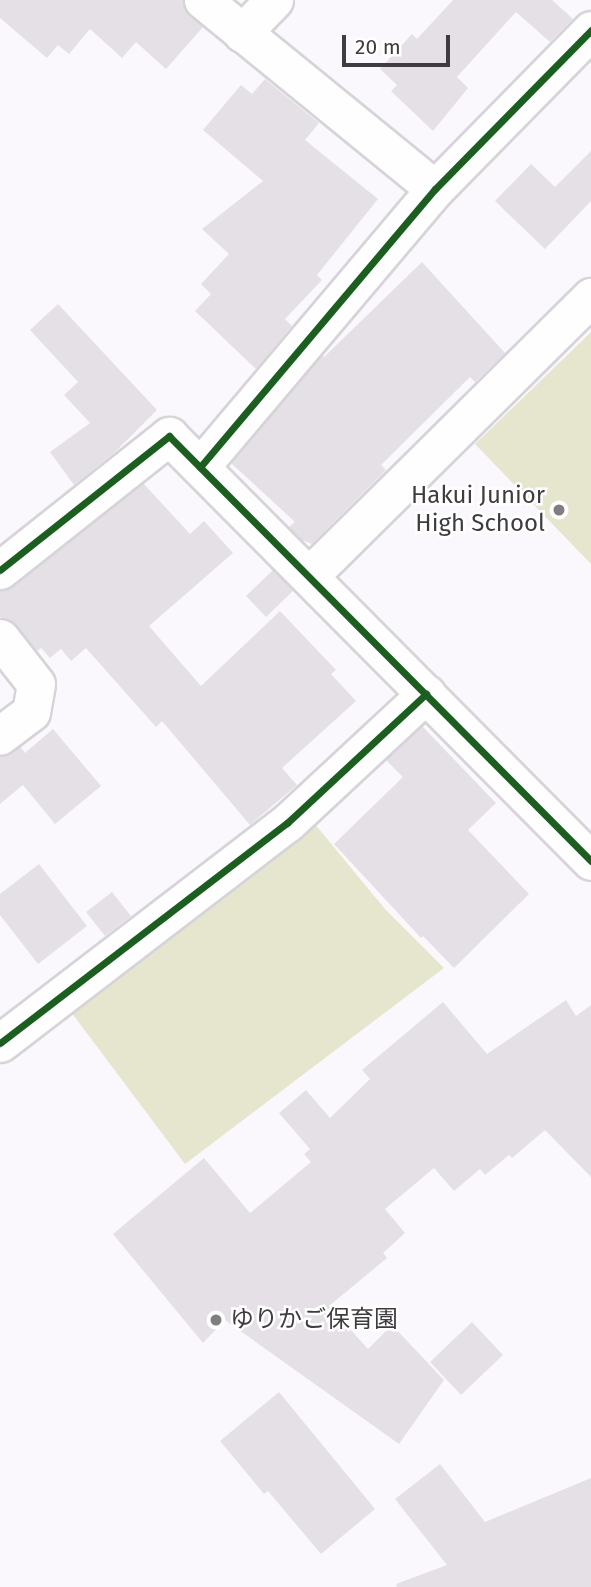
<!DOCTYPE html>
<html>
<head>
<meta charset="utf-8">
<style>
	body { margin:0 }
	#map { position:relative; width:591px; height:1587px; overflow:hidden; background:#fbf8fd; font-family:"Fira Sans","Noto Sans JP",sans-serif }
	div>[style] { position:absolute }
	.green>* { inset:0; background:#e5e6cd }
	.building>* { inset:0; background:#e4e0e5 }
	.roads { filter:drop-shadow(2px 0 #d6d4d8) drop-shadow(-2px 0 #d6d4d8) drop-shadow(0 2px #d6d4d8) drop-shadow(0 -2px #d6d4d8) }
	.street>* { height:37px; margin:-18.5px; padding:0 18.5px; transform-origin:18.5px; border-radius:18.5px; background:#fefeff }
	.cycleway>* { height:7px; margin:-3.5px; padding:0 3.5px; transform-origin:3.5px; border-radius:3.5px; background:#1b5e20 }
	.dots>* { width:19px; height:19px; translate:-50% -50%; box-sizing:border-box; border:4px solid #fff; border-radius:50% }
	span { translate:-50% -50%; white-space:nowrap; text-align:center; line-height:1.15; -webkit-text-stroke:5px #fff; paint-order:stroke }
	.poi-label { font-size:24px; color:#3f3c40 }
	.right { translate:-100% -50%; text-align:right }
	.left { translate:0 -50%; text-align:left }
	.scale { position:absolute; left:342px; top:35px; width:108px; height:32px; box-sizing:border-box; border:4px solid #3f3c40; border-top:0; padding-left:9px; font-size:21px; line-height:24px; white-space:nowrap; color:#3f3c40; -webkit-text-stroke:5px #fff; paint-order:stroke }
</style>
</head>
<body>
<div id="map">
	<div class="green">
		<i style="clip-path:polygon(591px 332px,591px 564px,475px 444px)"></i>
		<i style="clip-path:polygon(314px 823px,385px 909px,444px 968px,185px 1164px,68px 1008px)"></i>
	</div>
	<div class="building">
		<i style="clip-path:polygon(0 0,183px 0,189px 16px,203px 27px,166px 69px,136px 42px,122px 58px,90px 29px,69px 54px,58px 45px,47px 58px,0 18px)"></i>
		<i style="clip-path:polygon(453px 0,552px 0,573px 19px,550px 42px,516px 12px,457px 77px,468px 88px,433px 131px,391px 91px,397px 85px,380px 69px,412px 34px,417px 39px)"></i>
		<i style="clip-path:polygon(265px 79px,319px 123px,305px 140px,378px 199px,317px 275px,322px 280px,285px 319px,292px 326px,256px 369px,195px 311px,211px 294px,201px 284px,229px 254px,202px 229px,263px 181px,203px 130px,241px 85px,252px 94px)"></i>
		<i style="clip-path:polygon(591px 151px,591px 201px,545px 249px,495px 201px,531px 164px,555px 187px)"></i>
		<i style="clip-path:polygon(422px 262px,505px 353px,475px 382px,470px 377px,381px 465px,386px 470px,312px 544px,302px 540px,289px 527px,295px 522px,231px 463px,322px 355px,324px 357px)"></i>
		<i style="clip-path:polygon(58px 304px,157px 410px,114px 453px,74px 485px,50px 452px,90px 423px,64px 395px,78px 382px,30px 330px)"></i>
		<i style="clip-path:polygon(143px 483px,190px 534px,204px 521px,233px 553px,149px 626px,201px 686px,280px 611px,336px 670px,331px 674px,356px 701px,282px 768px,297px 785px,250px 825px,162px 721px,156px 727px,86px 648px,71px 661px,61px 649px,50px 658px,41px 648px,37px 651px,16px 625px,0 617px,0 591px,13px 586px)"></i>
		<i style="clip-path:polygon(273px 570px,293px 591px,266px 617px,246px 596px)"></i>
		<i style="clip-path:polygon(422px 726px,496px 803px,468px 830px,529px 894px,454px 968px,423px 936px,421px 938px,334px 844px,403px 777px,386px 760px)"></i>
		<i style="clip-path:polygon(53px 729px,101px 786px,55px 824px,23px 785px,0 804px,0 756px,20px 746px,25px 753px)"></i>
		<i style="clip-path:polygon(39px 864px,87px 926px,38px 964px,0 915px,0 894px)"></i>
		<i style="clip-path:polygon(112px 892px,131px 916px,105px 936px,86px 912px)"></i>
		<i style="clip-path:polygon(566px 1000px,576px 1016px,591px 1005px,591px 1177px,545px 1130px,512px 1158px,509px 1155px,485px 1175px,480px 1169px,454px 1191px,434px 1168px,385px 1209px,405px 1233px,383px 1253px,387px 1258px,329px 1306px,368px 1349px,392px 1325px,444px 1380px,399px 1444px,225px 1320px,203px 1343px,113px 1234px,204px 1158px,250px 1213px,311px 1162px,304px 1154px,310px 1149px,279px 1113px,306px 1090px,330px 1118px,370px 1079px,362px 1070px,443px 1002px,487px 1054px)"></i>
		<i style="clip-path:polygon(472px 1322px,503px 1355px,461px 1395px,430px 1362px)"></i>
		<i style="clip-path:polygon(279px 1392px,375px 1509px,321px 1554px,268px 1491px,264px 1494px,220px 1441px)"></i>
		<i style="clip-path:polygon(440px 1464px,485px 1522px,591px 1478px,591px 1587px,397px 1587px,396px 1584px,447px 1565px,395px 1499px)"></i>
	</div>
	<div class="roads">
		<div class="street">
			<i style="left:203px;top:0;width:299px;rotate:39.2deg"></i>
			<i style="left:242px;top:33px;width:46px;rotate:-45.9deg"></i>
			<i style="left:200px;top:467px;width:364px;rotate:-49.8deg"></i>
			<i style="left:435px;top:189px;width:223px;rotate:-45.5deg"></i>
			<i style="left:0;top:570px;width:216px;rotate:-38.4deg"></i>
			<i style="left:169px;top:436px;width:599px;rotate:45.2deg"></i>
			<i style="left:309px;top:576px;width:397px;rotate:-44.7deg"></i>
			<i style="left:0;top:638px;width:58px;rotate:52deg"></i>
			<i style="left:36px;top:684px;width:28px;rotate:100deg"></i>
			<i style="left:31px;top:712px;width:39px;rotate:143deg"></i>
			<i style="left:0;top:1043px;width:362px;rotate:-37.5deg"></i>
			<i style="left:287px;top:823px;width:190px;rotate:-42.9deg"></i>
		</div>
	</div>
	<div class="cycleway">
		<i style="left:200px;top:467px;width:364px;rotate:-49.8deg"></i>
		<i style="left:435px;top:189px;width:223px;rotate:-45.5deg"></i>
		<i style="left:0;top:570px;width:216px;rotate:-38.4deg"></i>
		<i style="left:169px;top:436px;width:599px;rotate:45.2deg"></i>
		<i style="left:0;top:1043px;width:362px;rotate:-37.5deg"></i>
		<i style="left:287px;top:823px;width:190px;rotate:-42.9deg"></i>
	</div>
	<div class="dots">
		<i style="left:559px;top:510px;background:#817e82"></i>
		<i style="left:216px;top:1320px;background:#817e82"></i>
	</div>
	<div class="poi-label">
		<span class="right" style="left:545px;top:510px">Hakui Junior<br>High School</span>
		<span class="left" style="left:230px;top:1320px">ゆりかご保育園</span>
	</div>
	<div class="scale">20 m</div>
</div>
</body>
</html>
